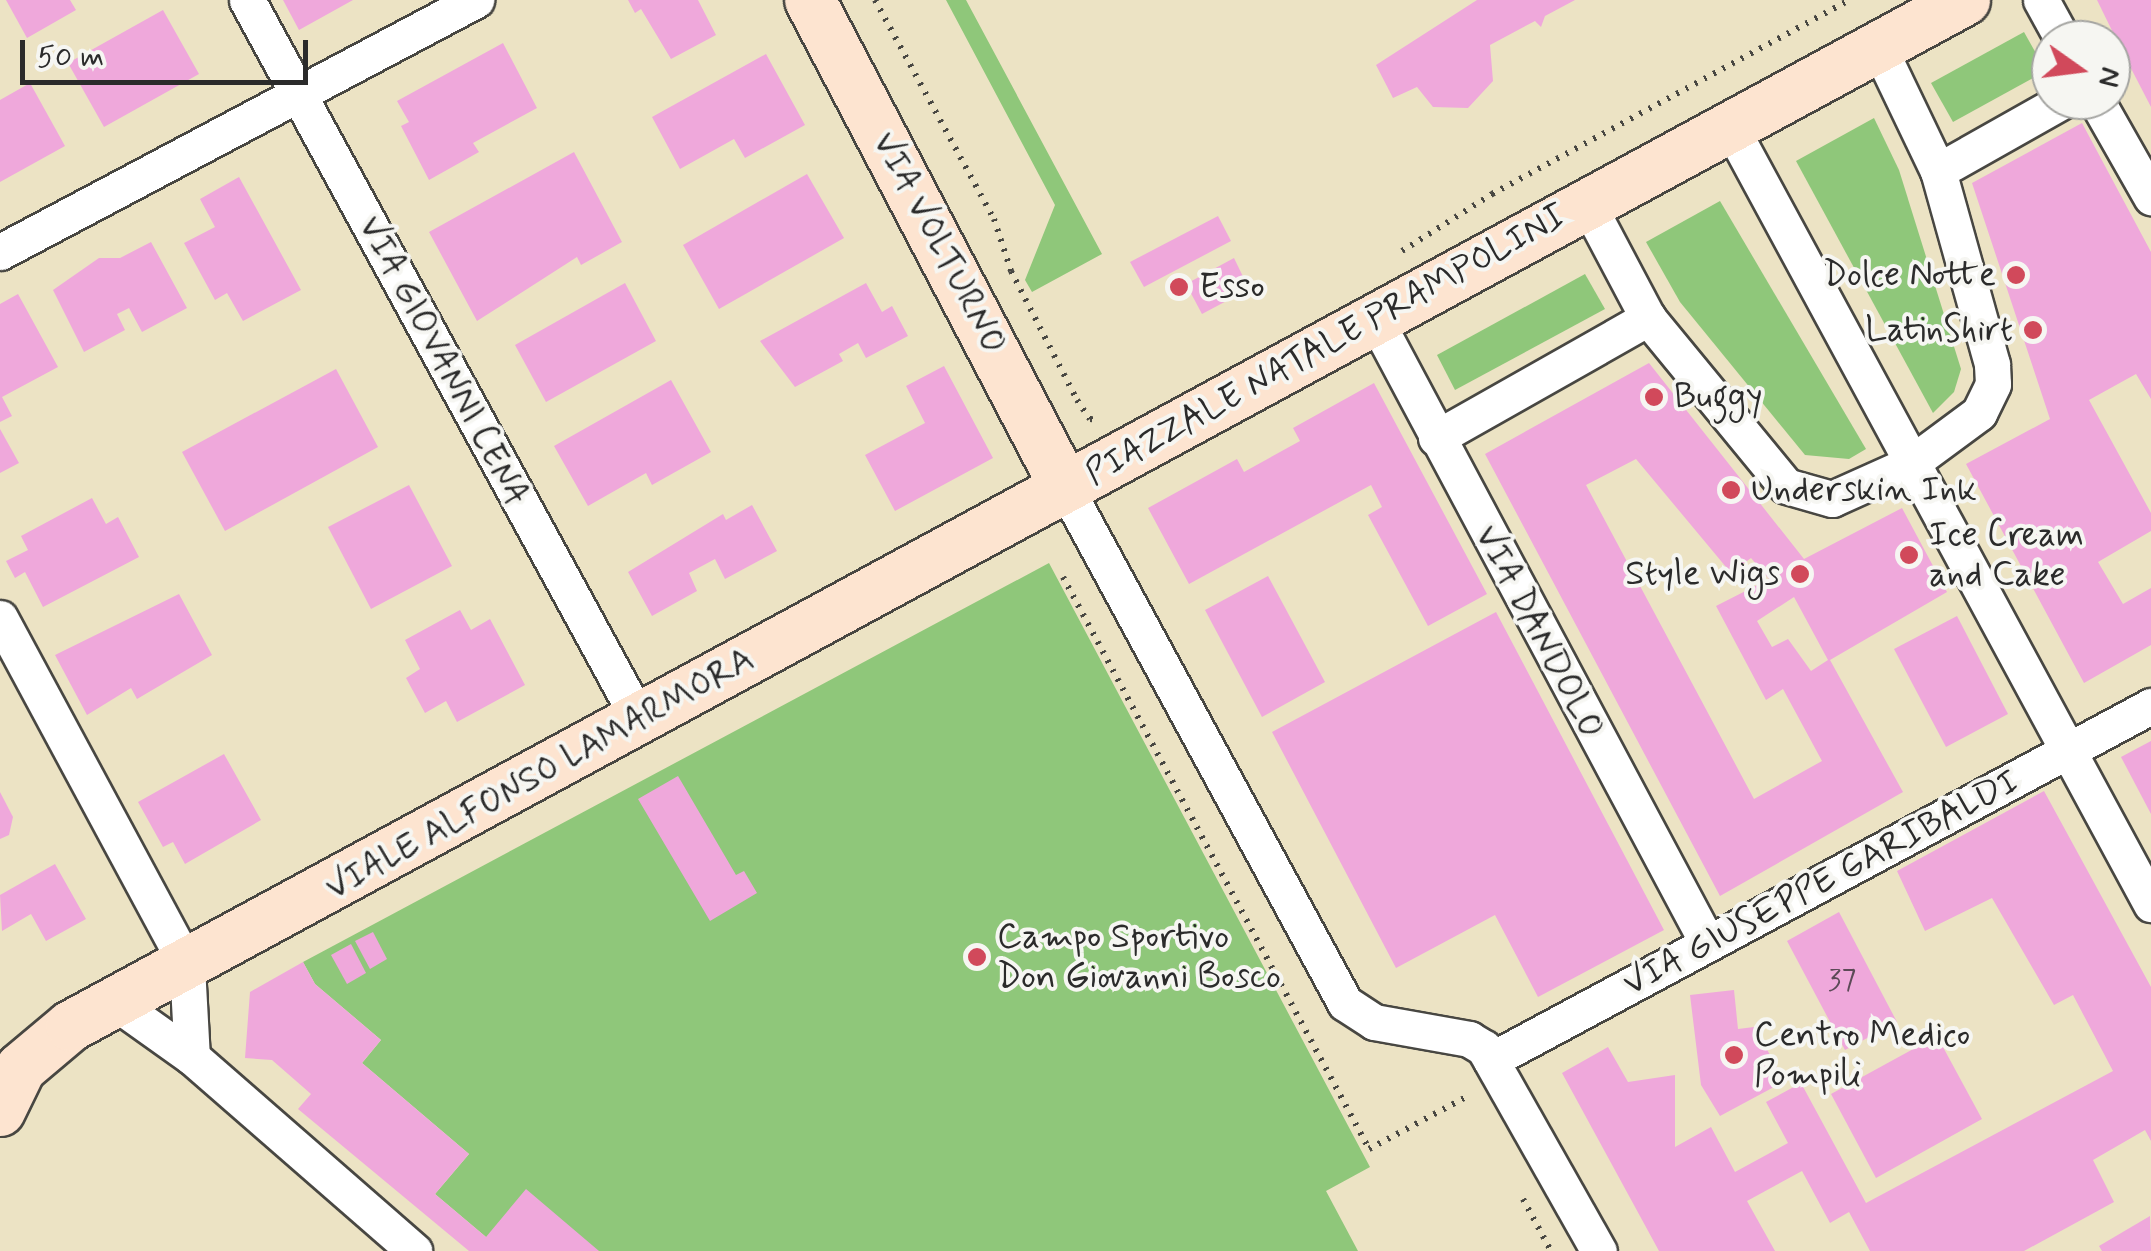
<!DOCTYPE html>
<html>
<head>
<meta charset="utf-8">
<style>
	body { margin:0 }
	#map { position:relative; width:2151px; height:1251px; overflow:hidden; background:#ece3c4; font-family:Mynerve,sans-serif }
	div>[style] { position:absolute }
	.green>* { inset:0; background:#8fc77a }
	.building>* { inset:0; background:#efa8db }
	.path>* { height:6px; margin-top:-3px; transform-origin:0; background:repeating-linear-gradient(90deg,#484742 0 2.5px,transparent 0 10.5px) }
	.roads { filter:drop-shadow(2px 0 #484742) drop-shadow(-2px 0 #484742) drop-shadow(0 2px #484742) drop-shadow(0 -2px #484742) }
	.minor>* { height:35px; margin:-17.5px; padding:0 17.5px; transform-origin:17.5px; border-radius:17.5px; background:#fff }
	.secondary>* { height:50px; margin:-25px; padding:0 25px; transform-origin:25px; border-radius:25px; background:#fde4d0 }
	.dots>* { width:28px; height:28px; translate:-50% -50%; box-sizing:border-box; border:5px solid #f6f6f2; border-radius:50% }
	span { translate:-50% -50%; white-space:nowrap; text-align:center; line-height:1.15; -webkit-text-stroke:8px #f6f6f2; paint-order:stroke }
	.number-label { font-size:30px; color:#5c4a57 }
	.number-label span { -webkit-text-stroke-width:0 }
	.street-label { font-size:35px; color:#2b2b2b }
	.poi-label { font-size:35px; color:#2b2b2b }
	.right { translate:-100% -50%; text-align:right }
	.left { translate:0 -50%; text-align:left }
	.north { position:absolute; left:2031px; top:20px; width:100px; height:100px; box-sizing:border-box; background:#f6f6f2; border:2px solid #a5a5a2; border-radius:50%; rotate:104deg; font-size:28px; font-weight:700; line-height:40px; text-align:center; color:#2b2b2b }
	.north::after { content:''; display:block; margin:auto; width:35px; height:45px; background:#d1495b; clip-path:polygon(50% 0,100% 100%,50% 72%,0 100%) }
	.scale { position:absolute; left:20px; top:40px; width:288px; height:45px; box-sizing:border-box; border:5px solid #2b2b2b; border-top:0; padding-left:12px; font-size:30px; line-height:35px; white-space:nowrap; color:#2b2b2b; -webkit-text-stroke:8px #f6f6f2; paint-order:stroke }
</style>
</head>
<body>
<div id="map">
	<div class="green">
		<i style="clip-path:polygon(946px 0,966px 0,1102px 254px,1032px 292px,1025px 280px,1055px 205px)"></i>
		<i style="clip-path:polygon(2024px 32px,2046px 71px,1953px 122px,1931px 83px)"></i>
		<i style="clip-path:polygon(1874px 118px,1899px 170px,1961px 369px,1954px 392px,1933px 413px,1796px 161px)"></i>
		<i style="clip-path:polygon(1720px 201px,1866px 449px,1849px 459px,1805px 455px,1680px 302px,1646px 242px)"></i>
		<i style="clip-path:polygon(1585px 274px,1605px 309px,1455px 390px,1437px 355px)"></i>
		<i style="clip-path:polygon(1049px 563px,1370px 1167px,1326px 1191px,1358px 1251px,599px 1251px,486px 1237px,435px 1194px,469px 1154px,362px 1063px,381px 1040px,315px 984px,303px 962px)"></i>
	</div>
	<div class="building">
		<i style="clip-path:polygon(6px 0,70px 0,76px 10px,27px 38px)"></i>
		<i style="clip-path:polygon(283px 0,353px 0,299px 30px)"></i>
		<i style="clip-path:polygon(628px 0,698px 0,716px 35px,671px 59px,641px 9px,635px 13px)"></i>
		<i style="clip-path:polygon(1477px 0,1575px 0,1545px 16px,1541px 27px,1535px 21px,1490px 45px,1493px 81px,1468px 108px,1433px 107px,1417px 87px,1393px 98px,1376px 65px)"></i>
		<i style="clip-path:polygon(2097px 0,2151px 0,2151px 107px,2122px 51px)"></i>
		<i style="clip-path:polygon(163px 10px,199px 74px,104px 127px,68px 63px)"></i>
		<i style="clip-path:polygon(503px 43px,537px 108px,473px 143px,479px 152px,429px 180px,401px 126px,409px 122px,397px 101px)"></i>
		<i style="clip-path:polygon(766px 54px,805px 125px,745px 158px,734px 139px,680px 169px,652px 117px)"></i>
		<i style="clip-path:polygon(30px 83px,65px 146px,0 182px,0 100px)"></i>
		<i style="clip-path:polygon(2082px 123px,2151px 252px,2151px 399px,2136px 374px,2089px 400px,2151px 513px,2151px 531px,2098px 562px,2123px 604px,2151px 588px,2151px 645px,2084px 683px,1966px 464px,2050px 419px,1972px 183px)"></i>
		<i style="clip-path:polygon(574px 152px,622px 242px,581px 265px,577px 257px,477px 321px,429px 232px)"></i>
		<i style="clip-path:polygon(807px 174px,844px 238px,719px 309px,683px 245px)"></i>
		<i style="clip-path:polygon(239px 177px,301px 290px,243px 321px,227px 293px,215px 300px,184px 243px,215px 227px,200px 199px)"></i>
		<i style="clip-path:polygon(1218px 216px,1231px 241px,1144px 287px,1130px 262px)"></i>
		<i style="clip-path:polygon(151px 242px,187px 308px,142px 332px,129px 308px,117px 314px,125px 330px,84px 352px,53px 290px,99px 258px,120px 258px)"></i>
		<i style="clip-path:polygon(1234px 258px,1249px 289px,1202px 314px,1186px 284px)"></i>
		<i style="clip-path:polygon(625px 283px,656px 341px,546px 402px,515px 345px)"></i>
		<i style="clip-path:polygon(866px 283px,882px 312px,892px 306px,908px 336px,866px 358px,858px 343px,839px 354px,843px 361px,795px 387px,760px 341px)"></i>
		<i style="clip-path:polygon(18px 294px,58px 367px,2px 397px,12px 416px,0 422px,0 304px)"></i>
		<i style="clip-path:polygon(evenodd,1649px 363px,1804px 559px,1902px 508px,1947px 592px,1830px 660px,1903px 792px,1720px 896px,1485px 454px,1649px 363px,1636px 459px,1731px 573px,1751px 558px,1769px 579px,1716px 606px,1766px 700px,1783px 689px,1822px 761px,1754px 799px,1586px 485px,1636px 459px,1649px 363px,1794px 597px,1828px 660px,1811px 671px,1788px 639px,1772px 647px,1757px 621px,1794px 597px)"></i>
		<i style="clip-path:polygon(944px 366px,993px 458px,895px 511px,865px 455px,925px 423px,906px 386px)"></i>
		<i style="clip-path:polygon(336px 369px,378px 447px,225px 531px,182px 452px)"></i>
		<i style="clip-path:polygon(671px 380px,711px 452px,652px 485px,646px 473px,588px 506px,554px 446px)"></i>
		<i style="clip-path:polygon(1374px 383px,1487px 594px,1428px 626px,1368px 515px,1382px 507px,1371px 485px,1189px 584px,1148px 508px,1237px 459px,1244px 472px,1300px 441px,1293px 428px)"></i>
		<i style="clip-path:polygon(0 429px,19px 463px,0 473px)"></i>
		<i style="clip-path:polygon(409px 485px,452px 566px,371px 609px,328px 527px)"></i>
		<i style="clip-path:polygon(92px 498px,106px 524px,118px 517px,139px 557px,43px 607px,25px 572px,15px 578px,6px 561px,28px 550px,21px 536px)"></i>
		<i style="clip-path:polygon(752px 505px,777px 551px,725px 579px,715px 559px,689px 573px,697px 591px,652px 616px,628px 572px,723px 514px,726px 520px)"></i>
		<i style="clip-path:polygon(1268px 576px,1325px 682px,1262px 717px,1205px 610px)"></i>
		<i style="clip-path:polygon(179px 594px,212px 655px,137px 699px,131px 688px,87px 715px,55px 655px)"></i>
		<i style="clip-path:polygon(460px 610px,471px 630px,490px 619px,525px 685px,457px 722px,446px 701px,425px 713px,406px 678px,420px 669px,405px 640px)"></i>
		<i style="clip-path:polygon(1496px 612px,1664px 930px,1538px 997px,1495px 915px,1396px 968px,1272px 732px)"></i>
		<i style="clip-path:polygon(1957px 616px,2008px 714px,1946px 747px,1894px 649px)"></i>
		<i style="clip-path:polygon(2151px 741px,2151px 814px,2121px 757px)"></i>
		<i style="clip-path:polygon(224px 754px,261px 820px,185px 864px,173px 842px,163px 847px,138px 802px)"></i>
		<i style="clip-path:polygon(678px 776px,736px 875px,744px 871px,757px 893px,710px 921px,638px 799px)"></i>
		<i style="clip-path:polygon(2044px 791px,2151px 987px,2151px 1141px,2145px 1130px,2093px 1160px,2114px 1202px,2024px 1251px,1870px 1251px,1849px 1212px,1830px 1223px,1802px 1171px,1747px 1201px,1775px 1251px,1659px 1251px,1562px 1073px,1608px 1047px,1628px 1082px,1675px 1075px,1675px 1147px,1711px 1127px,1735px 1172px,1788px 1143px,1766px 1102px,1801px 1083px,1866px 1203px,2113px 1071px,2073px 995px,2054px 1005px,1992px 898px,1925px 931px,1897px 871px)"></i>
		<i style="clip-path:polygon(0 792px,13px 817px,9px 835px,0 839px)"></i>
		<i style="clip-path:polygon(55px 864px,86px 919px,46px 941px,31px 914px,2px 931px,0 895px)"></i>
		<i style="clip-path:polygon(1839px 912px,1897px 1022px,1845px 1050px,1787px 941px)"></i>
		<i style="clip-path:polygon(373px 932px,387px 959px,370px 969px,355px 941px)"></i>
		<i style="clip-path:polygon(351px 944px,366px 973px,347px 984px,331px 955px)"></i>
		<i style="clip-path:polygon(303px 962px,315px 984px,381px 1040px,362px 1063px,469px 1154px,435px 1194px,486px 1237px,526px 1189px,599px 1251px,469px 1251px,298px 1109px,311px 1094px,272px 1060px,245px 1058px,250px 992px)"></i>
		<i style="clip-path:polygon(1734px 990px,1738px 1029px,1754px 1027px,1785px 1081px,1720px 1116px,1701px 1085px,1690px 995px)"></i>
		<i style="clip-path:polygon(1937px 1036px,1982px 1119px,1876px 1178px,1831px 1094px)"></i>
		<i style="clip-path:polygon(2150px 1216px,2151px 1251px,2102px 1251px,2099px 1246px)"></i>
	</div>
	<div class="path">
		<i style="left:875px;top:0;width:249px;rotate:61.5deg"></i>
		<i style="left:994px;top:219px;width:55px;rotate:71.9deg"></i>
		<i style="left:1011px;top:271px;width:145px;rotate:62.9deg"></i>
		<i style="left:1077px;top:400px;width:23px;rotate:56deg"></i>
		<i style="left:1090px;top:419px;width:9px;rotate:6deg"></i>
		<i style="left:1402px;top:251px;width:107px;rotate:-32.3deg"></i>
		<i style="left:1492px;top:194px;width:407px;rotate:-28.5deg"></i>
		<i style="left:1063px;top:577px;width:649px;rotate:61.85deg"></i>
		<i style="left:1369px;top:1149px;width:112px;rotate:-28.2deg"></i>
		<i style="left:1523px;top:1199px;width:59px;rotate:61.7deg"></i>
	</div>
	<div class="roads">
		<div class="minor">
			<i style="left:247px;top:0;width:821px;rotate:61.41deg"></i>
			<i style="left:2041px;top:0;width:46px;rotate:61.2deg"></i>
			<i style="left:2096px;top:100px;width:112px;rotate:60.4deg"></i>
			<i style="left:1730px;top:126px;width:885px;rotate:61.58deg"></i>
			<i style="left:1938px;top:171px;width:145px;rotate:-29.4deg"></i>
			<i style="left:1587px;top:203px;width:130px;rotate:62.1deg"></i>
			<i style="left:1648px;top:318px;width:217px;rotate:50.6deg"></i>
			<i style="left:1786px;top:486px;width:48px;rotate:15.8deg"></i>
			<i style="left:1832px;top:499px;width:85px;rotate:-24.2deg"></i>
			<i style="left:1910px;top:464px;width:86px;rotate:-36.5deg"></i>
			<i style="left:1979px;top:413px;width:32px;rotate:-64deg"></i>
			<i style="left:1993px;top:384px;width:20px;rotate:-93deg"></i>
			<i style="left:1992px;top:364px;width:200px;rotate:-105.6deg"></i>
			<i style="left:1938px;top:171px;width:139px;rotate:-115.6deg"></i>
			<i style="left:0;top:252px;width:539px;rotate:-27.9deg"></i>
			<i style="left:1375px;top:319px;width:706px;rotate:61.95deg"></i>
			<i style="left:1436px;top:438px;width:244px;rotate:-29.5deg"></i>
			<i style="left:1065px;top:487px;width:587px;rotate:61.51deg"></i>
			<i style="left:1345px;top:1003px;width:35px;rotate:33deg"></i>
			<i style="left:1374px;top:1022px;width:97px;rotate:10.1deg"></i>
			<i style="left:1469px;top:1039px;width:17px;rotate:31deg"></i>
			<i style="left:1484px;top:1048px;width:233px;rotate:60.5deg"></i>
			<i style="left:0;top:618px;width:395px;rotate:61.7deg"></i>
			<i style="left:187px;top:966px;width:91px;rotate:86.9deg"></i>
			<i style="left:116px;top:1003px;width:93px;rotate:35.4deg"></i>
			<i style="left:192px;top:1057px;width:295px;rotate:41.1deg"></i>
			<i style="left:1491px;top:1060px;width:749px;rotate:-28.21deg"></i>
		</div>
		<div class="secondary">
			<i style="left:810px;top:0;width:550px;rotate:62.36deg"></i>
			<i style="left:0;top:1111px;width:48px;rotate:-64deg"></i>
			<i style="left:21px;top:1068px;width:65px;rotate:-40deg"></i>
			<i style="left:71px;top:1026px;width:2154px;rotate:-28.44deg"></i>
		</div>
	</div>
	<div class="dots">
		<i style="left:2016px;top:275px;background:#d1495b"></i>
		<i style="left:1179px;top:287px;background:#d1495b"></i>
		<i style="left:2033px;top:330px;background:#d1495b"></i>
		<i style="left:1654px;top:397px;background:#d1495b"></i>
		<i style="left:1731px;top:490px;background:#d1495b"></i>
		<i style="left:1909px;top:555px;background:#d1495b"></i>
		<i style="left:1800px;top:574px;background:#d1495b"></i>
		<i style="left:977px;top:957px;background:#d1495b"></i>
		<i style="left:1734px;top:1055px;background:#d1495b"></i>
	</div>
	<div class="number-label">
		<span style="left:1842px;top:981px">37</span>
	</div>
	<div class="street-label">
		<span style="left:939px;top:243px;rotate:62deg">VIA VOLTURNO</span>
		<span style="left:1326px;top:345px;rotate:-29deg">PIAZZALE NATALE PRAMPOLINI</span>
		<span style="left:443px;top:361px;rotate:62deg">VIA GIOVANNI CENA</span>
		<span style="left:1539px;top:632px;rotate:62deg">VIA DANDOLO</span>
		<span style="left:540px;top:774px;rotate:-29deg">VIALE ALFONSO LAMARMORA</span>
		<span style="left:1821px;top:883px;rotate:-28deg">VIA GIUSEPPE GARIBALDI</span>
	</div>
	<div class="poi-label">
		<span class="right" style="left:1996px;top:275px">Dolce Notte</span>
		<span class="left" style="left:1199px;top:287px">Esso</span>
		<span class="right" style="left:2013px;top:330px">LatinShirt</span>
		<span class="left" style="left:1674px;top:397px">Buggy</span>
		<span class="left" style="left:1751px;top:490px">Underskin Ink</span>
		<span class="left" style="left:1929px;top:555px">Ice Cream<br>and Cake</span>
		<span class="right" style="left:1780px;top:574px">Style Wigs</span>
		<span class="left" style="left:997px;top:957px">Campo Sportivo<br>Don Giovanni Bosco</span>
		<span class="left" style="left:1754px;top:1055px">Centro Medico<br>Pompili</span>
	</div>
	<div class="north">N</div>
	<div class="scale">50 m</div>
</div>
</body>
</html>
